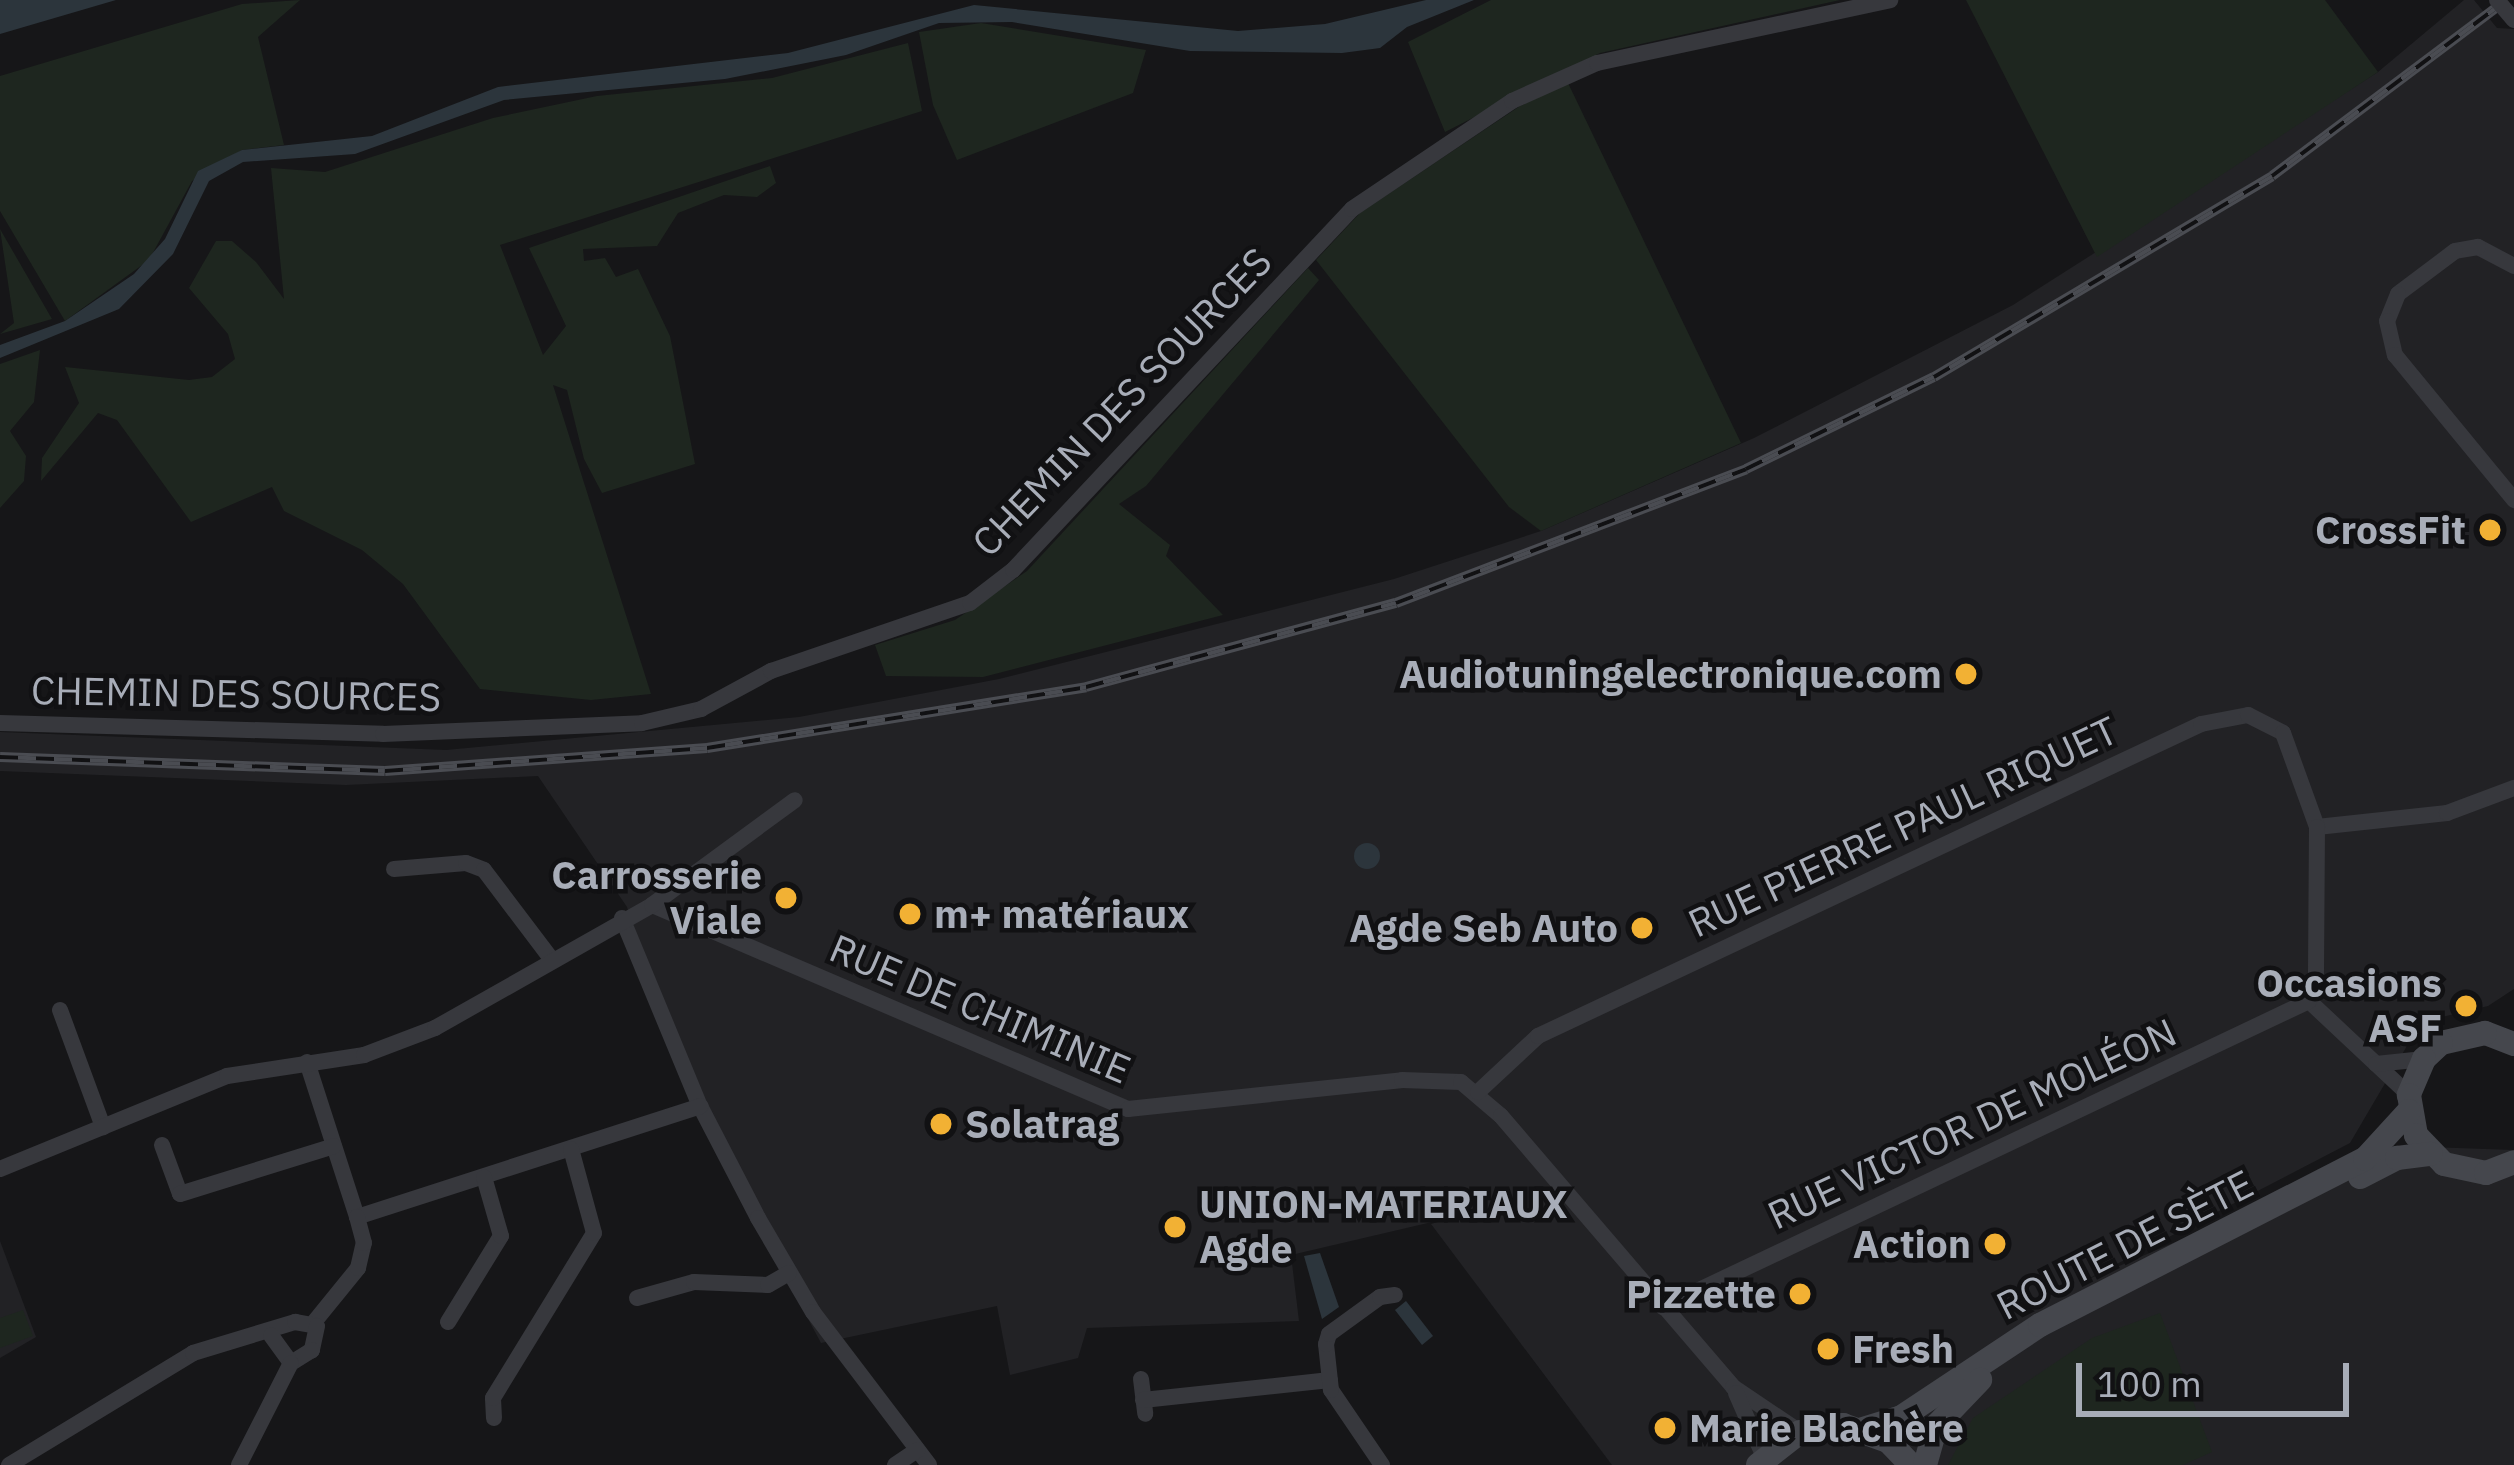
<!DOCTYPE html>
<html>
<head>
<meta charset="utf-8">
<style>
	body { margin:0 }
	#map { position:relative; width:2514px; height:1465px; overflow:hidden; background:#161618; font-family:"IBM Plex Sans",sans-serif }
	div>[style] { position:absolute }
	.built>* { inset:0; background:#222225 }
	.green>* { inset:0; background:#1e261f }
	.water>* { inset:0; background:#2c353c }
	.round { border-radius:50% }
	.street>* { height:16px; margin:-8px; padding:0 8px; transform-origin:8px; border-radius:8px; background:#37383d }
	.secondary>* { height:24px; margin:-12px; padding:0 12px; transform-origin:12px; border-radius:12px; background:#45474d }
	.rail>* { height:10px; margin-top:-5px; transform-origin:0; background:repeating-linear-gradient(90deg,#111113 0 18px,#4a4c52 0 36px); box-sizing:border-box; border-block:3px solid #4a4c52 }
	.street-bridge>* { height:16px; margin:-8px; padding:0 8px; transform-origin:8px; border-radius:8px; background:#37383d }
	.dots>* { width:33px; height:33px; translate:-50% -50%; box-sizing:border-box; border:6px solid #111113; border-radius:50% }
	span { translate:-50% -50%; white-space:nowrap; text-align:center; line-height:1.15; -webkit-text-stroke:9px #111113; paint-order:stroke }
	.street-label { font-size:39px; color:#a8adb8 }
	.poi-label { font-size:39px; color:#a8adb8; font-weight:700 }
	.right { translate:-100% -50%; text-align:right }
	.left { translate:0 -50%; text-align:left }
	.scale { position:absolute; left:2076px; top:1363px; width:273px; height:54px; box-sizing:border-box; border:6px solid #a8adb8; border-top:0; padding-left:15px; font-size:36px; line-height:42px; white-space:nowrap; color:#a8adb8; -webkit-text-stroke:9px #111113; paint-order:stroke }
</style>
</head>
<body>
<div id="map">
	<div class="built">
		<i style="clip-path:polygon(2464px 0,2474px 0,2497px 28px,2514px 29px,2514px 989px,2488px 1006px,2421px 1022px,2350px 1143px,2084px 1281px,2400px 1146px,2514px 1150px,2514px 1465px,1612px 1465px,1431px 1224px,1462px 1215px,1291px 1255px,1299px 1321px,1087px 1328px,1078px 1358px,1010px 1375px,997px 1306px,821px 1343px,692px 1103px,627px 907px,538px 776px,346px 785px,0 771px,0 732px,446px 750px,799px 717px,999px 679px,1394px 579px,1541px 531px,1754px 438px,2013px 305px,2378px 72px)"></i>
		<i style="clip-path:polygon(0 1241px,36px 1337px,0 1358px)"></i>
	</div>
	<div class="green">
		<i style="clip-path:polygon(300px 0,258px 37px,284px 145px,242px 150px,192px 181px,149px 260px,65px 321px,0 211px,0 76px,242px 4px)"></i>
		<i style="clip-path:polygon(1491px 0,1840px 0,1600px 53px,1445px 132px,1408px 42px)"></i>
		<i style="clip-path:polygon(1966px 0,2325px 0,2378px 72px,2097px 257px)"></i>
		<i style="clip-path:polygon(981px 23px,1146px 50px,1133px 93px,957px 160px,933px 105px,919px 32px)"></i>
		<i style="clip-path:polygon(908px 43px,922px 111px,500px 245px,543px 355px,566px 326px,529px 248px,770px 166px,776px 183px,757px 197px,724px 195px,678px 213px,657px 246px,583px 249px,584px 261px,605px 258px,616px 277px,638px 269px,670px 336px,695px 464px,602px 493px,584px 459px,567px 390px,553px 385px,651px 694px,591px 700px,480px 689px,403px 584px,362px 550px,284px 511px,272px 487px,191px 522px,117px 420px,98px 413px,41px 481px,42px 458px,79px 403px,65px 367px,189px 380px,212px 377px,235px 359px,228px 334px,189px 288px,216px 241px,232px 241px,256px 262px,284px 299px,271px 168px,325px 172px,493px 118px,597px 96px,772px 78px)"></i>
		<i style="clip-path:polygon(1568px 83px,1741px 443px,1541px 531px,1509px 507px,1316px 260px,1360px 213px,1520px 106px)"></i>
		<i style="clip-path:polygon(0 229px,52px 319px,0 334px,14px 323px)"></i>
		<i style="clip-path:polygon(1308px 268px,1319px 280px,1146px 486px,1119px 504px,1170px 545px,1166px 556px,1223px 615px,983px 677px,886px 676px,875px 645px,955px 620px,1027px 571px)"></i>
		<i style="clip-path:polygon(40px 350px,34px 402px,10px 431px,26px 456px,24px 481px,0 508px,0 364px)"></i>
		<i style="clip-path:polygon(23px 1310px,33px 1336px,0 1348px,0 1318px)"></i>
		<i style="clip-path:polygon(2160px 1313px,2212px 1452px,2183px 1465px,1948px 1465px,1973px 1418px,2092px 1338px)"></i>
	</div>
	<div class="water">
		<i style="clip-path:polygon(0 0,116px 0,0 34px)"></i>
		<i style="clip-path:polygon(1426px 0,1474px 0,1407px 27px,1380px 48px,1342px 53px,1190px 51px,1012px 22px,939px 23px,846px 55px,725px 79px,504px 100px,355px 154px,243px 162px,209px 181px,173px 254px,119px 309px,0 358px,0 345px,65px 321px,134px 274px,165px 239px,198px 171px,242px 150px,372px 136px,498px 87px,788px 53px,974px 5px,1238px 31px,1325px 24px)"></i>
		<i class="round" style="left:1354px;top:843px;width:26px;height:26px"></i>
		<i style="clip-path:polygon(1320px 1253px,1339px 1307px,1322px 1319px,1304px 1256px)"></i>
		<i style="clip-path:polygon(1406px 1301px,1433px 1336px,1422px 1345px,1395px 1310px)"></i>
	</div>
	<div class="street">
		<i style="left:2514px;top:266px;width:41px;rotate:-152.2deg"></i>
		<i style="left:2478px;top:247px;width:23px;rotate:170deg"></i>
		<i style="left:2455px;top:251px;width:71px;rotate:143deg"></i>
		<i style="left:2398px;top:294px;width:29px;rotate:112deg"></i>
		<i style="left:2387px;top:321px;width:35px;rotate:77deg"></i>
		<i style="left:2395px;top:355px;width:188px;rotate:50.6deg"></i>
		<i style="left:0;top:723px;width:383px;rotate:1.6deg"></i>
		<i style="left:383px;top:734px;width:259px;rotate:-2.4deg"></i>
		<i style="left:642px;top:723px;width:61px;rotate:-13.3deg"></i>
		<i style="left:701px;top:709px;width:80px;rotate:-28.5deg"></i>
		<i style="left:771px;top:671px;width:210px;rotate:-18.9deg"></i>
		<i style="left:970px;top:603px;width:54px;rotate:-37.5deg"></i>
		<i style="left:1013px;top:570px;width:495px;rotate:-46.8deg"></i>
		<i style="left:1352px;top:209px;width:193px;rotate:-34deg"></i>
		<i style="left:1512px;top:101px;width:93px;rotate:-24.1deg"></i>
		<i style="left:1597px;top:63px;width:300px;rotate:-12.1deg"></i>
		<i style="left:2317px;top:827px;width:131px;rotate:-6.1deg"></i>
		<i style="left:2447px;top:813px;width:72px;rotate:-20.5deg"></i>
		<i style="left:394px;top:869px;width:72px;rotate:-4.8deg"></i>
		<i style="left:466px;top:863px;width:19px;rotate:21deg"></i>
		<i style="left:484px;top:870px;width:113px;rotate:52.9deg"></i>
		<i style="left:652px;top:905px;width:518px;rotate:23.2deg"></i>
		<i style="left:1128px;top:1109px;width:276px;rotate:-6deg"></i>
		<i style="left:1402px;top:1080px;width:59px;rotate:1.9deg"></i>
		<i style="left:1461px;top:1082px;width:52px;rotate:40.4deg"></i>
		<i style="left:1501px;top:1116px;width:357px;rotate:49.4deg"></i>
		<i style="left:1733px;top:1387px;width:81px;rotate:33.9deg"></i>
		<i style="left:622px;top:918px;width:204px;rotate:67.5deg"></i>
		<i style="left:700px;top:1106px;width:126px;rotate:62.6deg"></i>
		<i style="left:758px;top:1218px;width:109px;rotate:59.7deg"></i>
		<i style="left:813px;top:1312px;width:192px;rotate:52.8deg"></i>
		<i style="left:2309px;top:1001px;width:137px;rotate:43.2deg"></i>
		<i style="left:60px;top:1010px;width:125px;rotate:69.8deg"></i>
		<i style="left:307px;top:1062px;width:163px;rotate:72.1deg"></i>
		<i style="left:357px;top:1217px;width:361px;rotate:-17.9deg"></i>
		<i style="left:2376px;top:1064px;width:48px;rotate:-5.9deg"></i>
		<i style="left:1478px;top:1092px;width:82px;rotate:-43deg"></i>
		<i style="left:1538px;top:1036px;width:733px;rotate:-25.2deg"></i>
		<i style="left:2201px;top:724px;width:48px;rotate:-10.8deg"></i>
		<i style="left:2248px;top:715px;width:39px;rotate:27deg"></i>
		<i style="left:2283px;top:733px;width:100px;rotate:70.1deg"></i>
		<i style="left:2317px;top:827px;width:156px;rotate:90.4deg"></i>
		<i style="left:2316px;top:983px;width:19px;rotate:111deg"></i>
		<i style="left:2309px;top:1001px;width:715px;rotate:154.65deg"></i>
		<i style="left:162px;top:1145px;width:52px;rotate:69.8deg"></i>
		<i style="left:180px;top:1194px;width:161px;rotate:-17.3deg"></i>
		<i style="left:0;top:1169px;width:245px;rotate:-22.3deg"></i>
		<i style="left:227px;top:1076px;width:139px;rotate:-8.7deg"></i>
		<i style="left:364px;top:1055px;width:76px;rotate:-20.8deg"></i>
		<i style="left:435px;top:1028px;width:249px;rotate:-29.5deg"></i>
		<i style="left:652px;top:905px;width:177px;rotate:-36.3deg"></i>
		<i style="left:637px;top:1298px;width:59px;rotate:-15.7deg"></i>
		<i style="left:694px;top:1282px;width:74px;rotate:2.3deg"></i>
		<i style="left:768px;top:1285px;width:24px;rotate:-30deg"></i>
		<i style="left:315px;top:1321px;width:68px;rotate:-50.9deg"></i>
		<i style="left:358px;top:1268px;width:26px;rotate:-77deg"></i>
		<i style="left:364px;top:1243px;width:27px;rotate:-105deg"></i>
		<i style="left:448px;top:1322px;width:101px;rotate:-58.4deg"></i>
		<i style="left:501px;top:1236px;width:61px;rotate:-106.1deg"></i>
		<i style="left:1141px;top:1379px;width:35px;rotate:83deg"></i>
		<i style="left:1736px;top:1393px;width:70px;rotate:66.4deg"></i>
		<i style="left:1143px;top:1400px;width:188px;rotate:-6.1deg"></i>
		<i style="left:494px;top:1418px;width:20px;rotate:-93deg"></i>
		<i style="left:493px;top:1398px;width:193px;rotate:-58.5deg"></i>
		<i style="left:594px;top:1233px;width:87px;rotate:-105.3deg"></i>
		<i style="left:9px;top:1465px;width:215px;rotate:-31.3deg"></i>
		<i style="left:193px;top:1353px;width:107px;rotate:-16.9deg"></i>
		<i style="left:295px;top:1322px;width:22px;rotate:10deg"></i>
		<i style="left:317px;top:1326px;width:25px;rotate:102deg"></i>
		<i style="left:312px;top:1350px;width:25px;rotate:148deg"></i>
		<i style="left:291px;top:1363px;width:34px;rotate:-126deg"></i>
		<i style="left:239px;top:1465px;width:114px;rotate:-63deg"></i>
		<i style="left:895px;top:1465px;width:27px;rotate:-34deg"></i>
		<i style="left:1382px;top:1465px;width:91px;rotate:-124.2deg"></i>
		<i style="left:1331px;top:1390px;width:46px;rotate:-96.2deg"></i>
		<i style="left:1326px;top:1344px;width:10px;rotate:-73deg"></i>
		<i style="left:1329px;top:1334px;width:63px;rotate:-36deg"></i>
		<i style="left:1380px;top:1297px;width:15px;rotate:-8deg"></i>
	</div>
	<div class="secondary">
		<i style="left:2514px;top:1044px;width:31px;rotate:-159deg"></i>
		<i style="left:2485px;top:1033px;width:45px;rotate:167.2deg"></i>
		<i style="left:2441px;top:1043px;width:23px;rotate:137deg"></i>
		<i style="left:2424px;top:1059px;width:39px;rotate:113deg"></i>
		<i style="left:2409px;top:1095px;width:41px;rotate:80.1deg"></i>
		<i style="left:2416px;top:1135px;width:40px;rotate:46deg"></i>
		<i style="left:2444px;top:1164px;width:43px;rotate:12.1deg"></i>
		<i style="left:2486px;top:1173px;width:30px;rotate:-21deg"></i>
		<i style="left:2360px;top:1177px;width:42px;rotate:-27.2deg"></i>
		<i style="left:2397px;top:1158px;width:34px;rotate:-7deg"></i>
		<i style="left:1863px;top:1429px;width:39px;rotate:-17deg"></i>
		<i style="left:1900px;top:1418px;width:168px;rotate:-33.6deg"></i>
		<i style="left:2040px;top:1325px;width:365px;rotate:-27.1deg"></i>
		<i style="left:2365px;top:1159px;width:65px;rotate:-47.5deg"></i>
		<i style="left:1758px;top:1465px;width:53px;rotate:-38.2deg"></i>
		<i style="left:1800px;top:1432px;width:44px;rotate:-9.2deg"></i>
		<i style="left:1843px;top:1425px;width:48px;rotate:19.6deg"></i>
		<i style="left:1888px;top:1441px;width:33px;rotate:46deg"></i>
		<i style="left:1925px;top:1465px;width:41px;rotate:-74.2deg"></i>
		<i style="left:1936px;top:1426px;width:64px;rotate:-46.3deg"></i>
	</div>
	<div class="rail">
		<i style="left:0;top:757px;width:385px;rotate:2.1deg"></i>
		<i style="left:385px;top:771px;width:323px;rotate:-4.1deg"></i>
		<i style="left:707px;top:748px;width:384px;rotate:-9.1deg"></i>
		<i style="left:1086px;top:687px;width:321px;rotate:-15.2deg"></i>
		<i style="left:1396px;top:603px;width:375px;rotate:-20.9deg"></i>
		<i style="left:1746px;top:469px;width:209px;rotate:-26.1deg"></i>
		<i style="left:1934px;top:377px;width:393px;rotate:-30.7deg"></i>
		<i style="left:2272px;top:176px;width:293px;rotate:-36.9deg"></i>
	</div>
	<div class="street-bridge">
		<i style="left:2497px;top:0;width:26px;rotate:50deg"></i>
	</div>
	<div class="dots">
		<i style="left:2490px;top:530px;background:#f2b134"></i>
		<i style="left:1966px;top:674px;background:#f2b134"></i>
		<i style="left:786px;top:898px;background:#f2b134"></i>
		<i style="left:910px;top:914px;background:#f2b134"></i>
		<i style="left:1642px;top:928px;background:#f2b134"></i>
		<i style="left:2466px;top:1006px;background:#f2b134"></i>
		<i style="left:941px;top:1124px;background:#f2b134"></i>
		<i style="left:1175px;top:1227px;background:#f2b134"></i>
		<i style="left:1995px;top:1244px;background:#f2b134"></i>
		<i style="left:1800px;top:1294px;background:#f2b134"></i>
		<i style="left:1828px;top:1349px;background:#f2b134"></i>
		<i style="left:1665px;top:1428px;background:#f2b134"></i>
	</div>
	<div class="street-label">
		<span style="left:1122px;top:402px;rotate:-46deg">CHEMIN DES SOURCES</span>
		<span style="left:236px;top:694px;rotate:1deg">CHEMIN DES SOURCES</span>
		<span style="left:1903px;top:827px;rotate:-25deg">RUE PIERRE PAUL RIQUET</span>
		<span style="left:980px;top:1009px;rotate:23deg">RUE DE CHIMINIE</span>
		<span style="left:1972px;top:1124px;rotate:-25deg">RUE VICTOR DE MOLÉON</span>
		<span style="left:2125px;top:1245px;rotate:-27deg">ROUTE DE SÈTE</span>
	</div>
	<div class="poi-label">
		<span class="right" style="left:2466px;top:530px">CrossFit</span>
		<span class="right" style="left:1942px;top:674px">Audiotuningelectronique.com</span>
		<span class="right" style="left:762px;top:898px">Carrosserie<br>Viale</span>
		<span class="left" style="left:934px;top:914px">m+ matériaux</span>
		<span class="right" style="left:1618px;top:928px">Agde Seb Auto</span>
		<span class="right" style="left:2442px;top:1006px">Occasions<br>ASF</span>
		<span class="left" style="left:965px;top:1124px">Solatrag</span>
		<span class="left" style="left:1199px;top:1227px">UNION-MATERIAUX<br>Agde</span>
		<span class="right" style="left:1971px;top:1244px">Action</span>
		<span class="right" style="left:1776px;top:1294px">Pizzette</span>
		<span class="left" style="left:1852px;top:1349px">Fresh</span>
		<span class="left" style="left:1689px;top:1428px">Marie Blachère</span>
	</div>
	<div class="scale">100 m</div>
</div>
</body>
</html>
